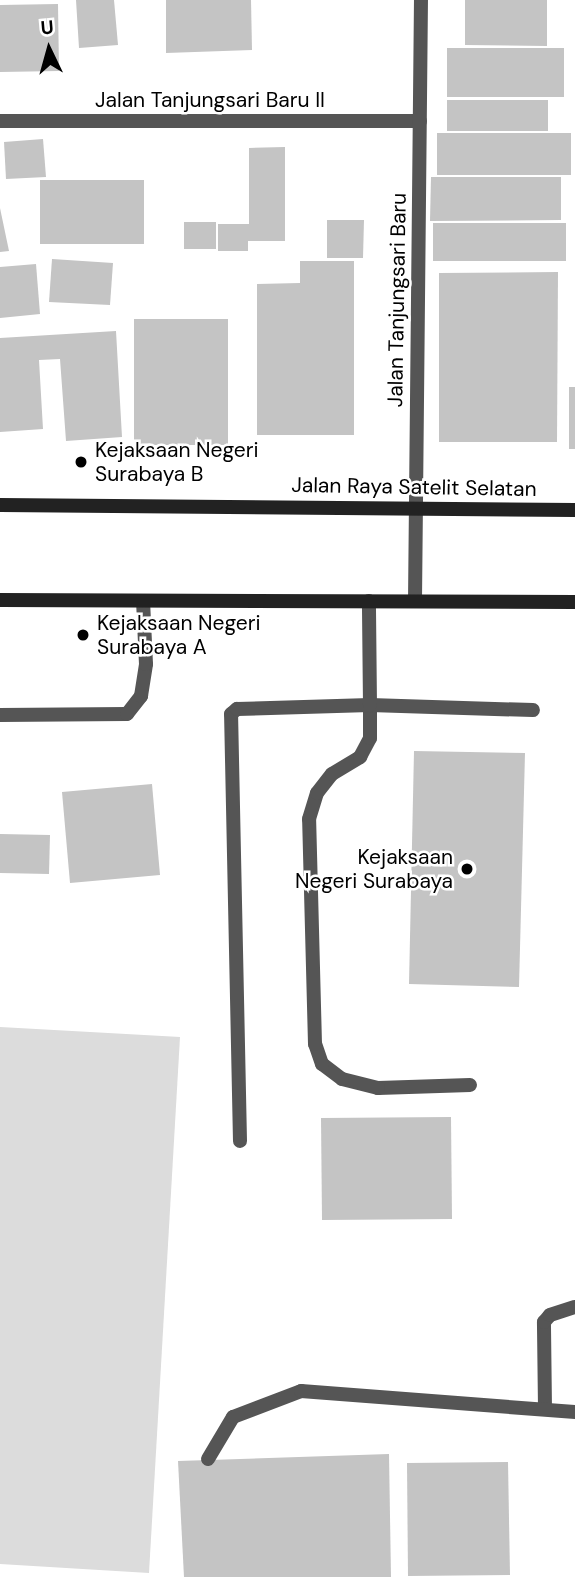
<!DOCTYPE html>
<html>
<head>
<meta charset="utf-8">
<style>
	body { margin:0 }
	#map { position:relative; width:575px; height:1577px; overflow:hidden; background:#fff; font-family:"DM Sans",sans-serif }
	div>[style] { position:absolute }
	.green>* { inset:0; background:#dcdcdc }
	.building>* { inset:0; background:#c4c4c4 }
	.service>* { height:14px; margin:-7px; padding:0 7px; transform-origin:7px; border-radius:7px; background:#555 }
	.minor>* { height:14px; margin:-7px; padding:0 7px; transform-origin:7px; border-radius:7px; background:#555 }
	.secondary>* { height:14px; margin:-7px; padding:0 7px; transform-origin:7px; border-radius:7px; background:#222 }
	.dots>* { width:19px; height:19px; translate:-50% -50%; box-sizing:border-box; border:4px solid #fff; border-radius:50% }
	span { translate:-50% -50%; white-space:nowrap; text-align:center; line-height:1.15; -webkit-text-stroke:5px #fff; paint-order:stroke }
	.street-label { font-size:21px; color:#000 }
	.poi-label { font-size:21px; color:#000 }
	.left { translate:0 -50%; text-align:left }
	.right { translate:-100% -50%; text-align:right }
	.north { position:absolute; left:14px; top:14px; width:70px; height:70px; -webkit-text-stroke:5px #fff; paint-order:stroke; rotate:355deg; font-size:19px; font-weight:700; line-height:28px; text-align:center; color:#000 }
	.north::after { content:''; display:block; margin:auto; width:24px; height:32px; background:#000; clip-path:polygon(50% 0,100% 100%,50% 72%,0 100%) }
</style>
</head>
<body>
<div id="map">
	<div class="green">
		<i style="clip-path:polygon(0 1027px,180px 1037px,149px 1573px,0 1564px)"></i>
	</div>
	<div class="building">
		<i style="clip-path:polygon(76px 0,114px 0,118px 45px,79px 48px)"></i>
		<i style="clip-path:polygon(166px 0,251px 0,252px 50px,166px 53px)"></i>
		<i style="clip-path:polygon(465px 0,547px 0,547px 46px,465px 45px)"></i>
		<i style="clip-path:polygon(58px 4px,59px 71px,0 72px,0 5px)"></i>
		<i style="clip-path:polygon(447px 48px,564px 48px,564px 97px,447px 97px)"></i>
		<i style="clip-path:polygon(447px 100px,548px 100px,548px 131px,447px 131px)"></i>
		<i style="clip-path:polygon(437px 133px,571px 133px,571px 175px,437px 175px)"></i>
		<i style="clip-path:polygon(43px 139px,46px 177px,6px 179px,4px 142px)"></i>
		<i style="clip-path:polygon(285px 147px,285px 241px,248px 241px,248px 251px,218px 251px,218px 224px,249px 224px,249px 148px)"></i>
		<i style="clip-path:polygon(431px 177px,561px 177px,561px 220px,430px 221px)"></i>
		<i style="clip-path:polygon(40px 180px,144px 180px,144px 244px,40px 244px)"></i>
		<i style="clip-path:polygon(0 208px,9px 251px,0 252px)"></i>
		<i style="clip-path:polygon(327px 220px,364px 220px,363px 258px,327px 258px)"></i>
		<i style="clip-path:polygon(184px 222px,216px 222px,216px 249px,184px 249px)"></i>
		<i style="clip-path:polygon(433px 223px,566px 223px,566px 261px,433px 261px)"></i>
		<i style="clip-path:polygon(52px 259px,113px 263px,110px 305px,49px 302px)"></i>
		<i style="clip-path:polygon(300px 261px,354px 261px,354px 435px,257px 435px,257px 284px,300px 283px)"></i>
		<i style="clip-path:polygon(36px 264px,40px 314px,0 318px,0 267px)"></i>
		<i style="clip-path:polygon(558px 272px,557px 442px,439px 442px,439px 273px)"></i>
		<i style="clip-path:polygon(134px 319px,228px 319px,228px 445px,134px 445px)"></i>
		<i style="clip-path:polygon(116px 331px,122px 437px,66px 441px,60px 359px,39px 360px,43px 429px,0 432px,0 338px)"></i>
		<i style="clip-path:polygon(569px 387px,575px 387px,575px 449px,569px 449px)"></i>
		<i style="clip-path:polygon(414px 751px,525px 753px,519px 987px,409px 984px)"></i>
		<i style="clip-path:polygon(152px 784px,160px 875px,70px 883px,62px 792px)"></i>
		<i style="clip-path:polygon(0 834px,50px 835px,49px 874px,0 873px)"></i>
		<i style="clip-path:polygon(451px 1117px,452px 1219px,322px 1220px,321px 1118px)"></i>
		<i style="clip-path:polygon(389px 1454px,391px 1577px,184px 1577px,178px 1461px)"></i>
		<i style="clip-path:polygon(508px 1462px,510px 1575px,408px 1576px,407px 1463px)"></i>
	</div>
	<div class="service">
		<i style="left:0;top:715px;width:127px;rotate:-0.5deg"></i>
		<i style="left:127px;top:714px;width:23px;rotate:-52deg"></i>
		<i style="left:141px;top:696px;width:32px;rotate:-81deg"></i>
		<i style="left:146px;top:664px;width:63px;rotate:-92.7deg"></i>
		<i style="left:470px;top:1085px;width:92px;rotate:178.1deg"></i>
		<i style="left:378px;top:1088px;width:37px;rotate:-166deg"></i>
		<i style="left:342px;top:1079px;width:25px;rotate:-143deg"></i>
		<i style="left:322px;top:1064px;width:21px;rotate:-109deg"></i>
		<i style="left:315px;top:1044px;width:225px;rotate:-91.5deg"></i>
		<i style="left:309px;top:819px;width:27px;rotate:-73deg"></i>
		<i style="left:317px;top:793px;width:24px;rotate:-52deg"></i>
		<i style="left:332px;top:774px;width:33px;rotate:-31deg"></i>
		<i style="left:360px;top:757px;width:21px;rotate:-62deg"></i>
		<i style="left:370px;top:738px;width:33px;rotate:-90deg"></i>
		<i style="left:370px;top:705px;width:163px;rotate:1.8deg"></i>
		<i style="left:240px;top:1141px;width:427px;rotate:-91.2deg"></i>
		<i style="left:231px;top:714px;width:8px;rotate:-40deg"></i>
		<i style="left:237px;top:709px;width:133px;rotate:-1.7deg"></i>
		<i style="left:370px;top:705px;width:104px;rotate:-90.6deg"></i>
		<i style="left:545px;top:1409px;width:87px;rotate:-90.7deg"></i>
		<i style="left:544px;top:1322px;width:9px;rotate:-49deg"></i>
		<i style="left:550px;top:1315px;width:26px;rotate:-18deg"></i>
		<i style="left:208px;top:1459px;width:49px;rotate:-59.2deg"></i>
		<i style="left:233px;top:1417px;width:73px;rotate:-20.9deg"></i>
		<i style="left:301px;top:1391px;width:275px;rotate:4.4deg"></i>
	</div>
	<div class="minor">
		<i style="left:0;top:121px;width:420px"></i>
		<i style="left:415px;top:601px;width:601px;rotate:-89.43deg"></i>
	</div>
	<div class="secondary">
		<i style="left:0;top:505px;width:575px;rotate:0.5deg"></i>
		<i style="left:0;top:600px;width:575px;rotate:0.2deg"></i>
	</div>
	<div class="dots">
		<i style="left:81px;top:462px;background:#000"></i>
		<i style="left:83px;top:635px;background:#000"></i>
		<i style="left:467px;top:869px;background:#000"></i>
	</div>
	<div class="street-label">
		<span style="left:210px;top:100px">Jalan Tanjungsari Baru II</span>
		<span style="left:397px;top:300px;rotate:-89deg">Jalan Tanjungsari Baru</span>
		<span style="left:414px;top:487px;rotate:1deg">Jalan Raya Satelit Selatan</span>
	</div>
	<div class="poi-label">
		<span class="left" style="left:95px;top:462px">Kejaksaan Negeri<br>Surabaya B</span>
		<span class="left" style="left:97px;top:635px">Kejaksaan Negeri<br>Surabaya A</span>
		<span class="right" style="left:453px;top:869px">Kejaksaan<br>Negeri Surabaya</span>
	</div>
	<div class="north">U</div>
</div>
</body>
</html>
